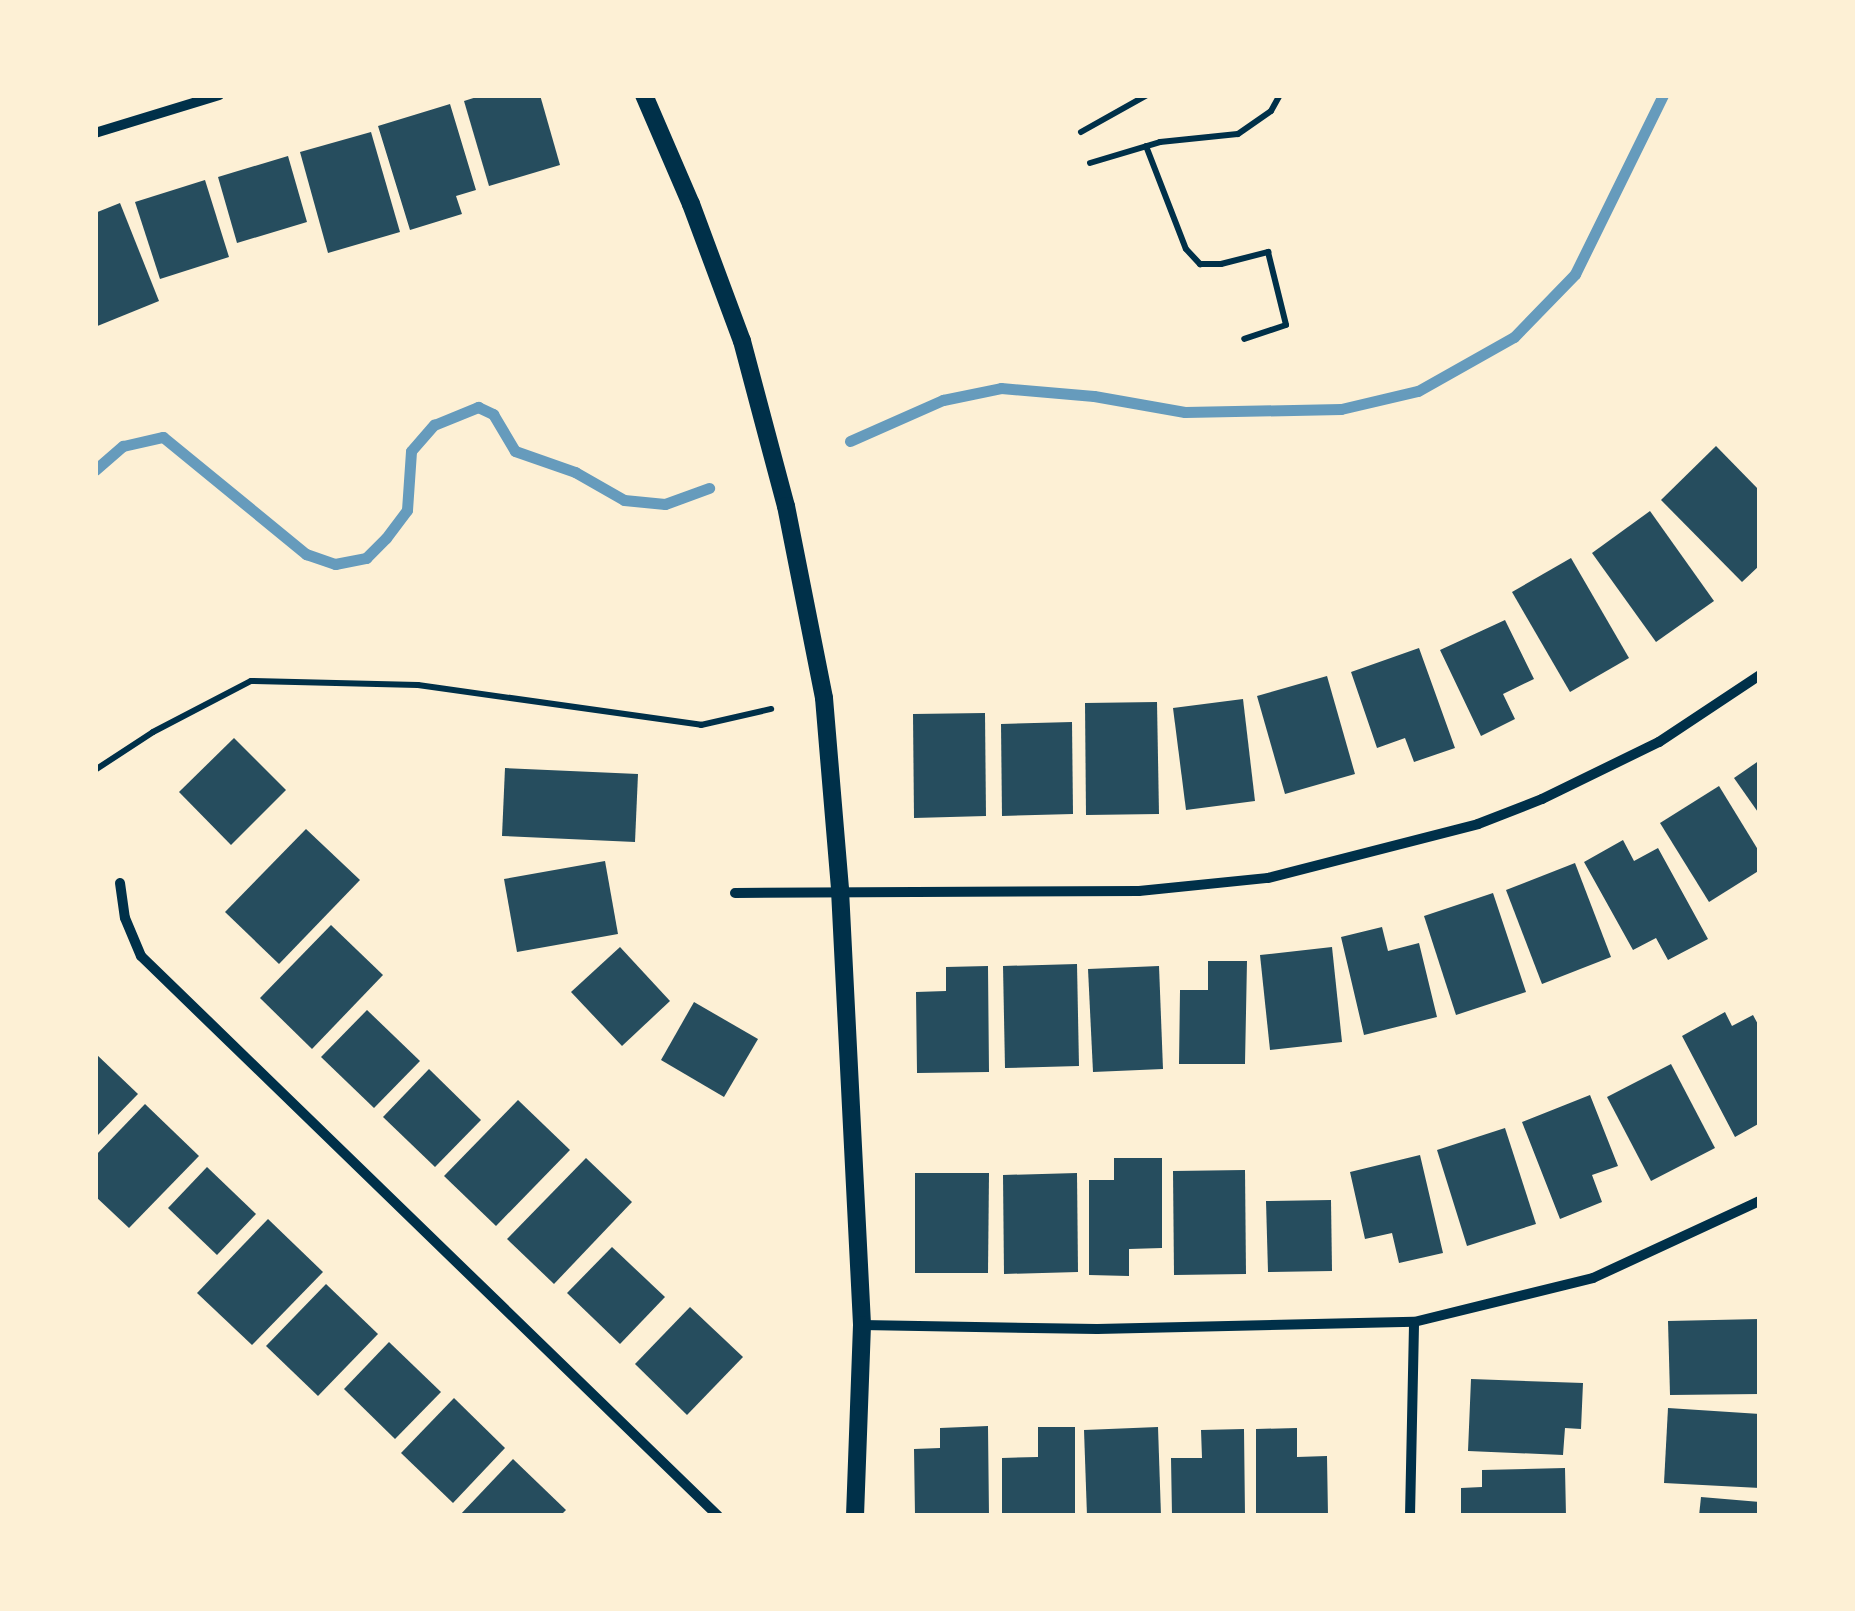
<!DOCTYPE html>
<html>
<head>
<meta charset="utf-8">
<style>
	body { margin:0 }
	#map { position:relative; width:1855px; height:1611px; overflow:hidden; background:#fdf0d5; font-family:"Space Grotesk",sans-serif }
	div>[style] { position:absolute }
	.stream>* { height:11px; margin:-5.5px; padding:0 5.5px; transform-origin:5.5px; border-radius:5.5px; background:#669bbc }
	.building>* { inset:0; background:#264d5e }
	.path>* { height:6px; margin:-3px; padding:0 3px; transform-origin:3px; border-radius:3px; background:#003049 }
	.minor>* { height:10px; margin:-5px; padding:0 5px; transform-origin:5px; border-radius:5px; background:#003049 }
	.tertiary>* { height:18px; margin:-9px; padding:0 9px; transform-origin:9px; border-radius:9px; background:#003049 }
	span { translate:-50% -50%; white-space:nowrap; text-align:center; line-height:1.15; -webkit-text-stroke:9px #fdf0d5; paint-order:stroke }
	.frame { position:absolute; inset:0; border:98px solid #fdf0d5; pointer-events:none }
</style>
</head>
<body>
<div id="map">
	<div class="stream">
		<i style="left:850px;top:441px;width:102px;rotate:-23.8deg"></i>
		<i style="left:943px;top:400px;width:59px;rotate:-11.7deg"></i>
		<i style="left:1001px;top:388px;width:93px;rotate:4.9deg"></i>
		<i style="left:1094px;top:396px;width:92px;rotate:10deg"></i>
		<i style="left:1185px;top:412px;width:156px;rotate:-1.1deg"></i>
		<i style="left:1341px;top:409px;width:79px;rotate:-13.2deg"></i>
		<i style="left:1418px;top:391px;width:110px;rotate:-29.4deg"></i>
		<i style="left:1514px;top:337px;width:88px;rotate:-45.9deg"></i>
		<i style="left:1575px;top:274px;width:199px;rotate:-63.8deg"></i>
		<i style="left:95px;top:470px;width:37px;rotate:-41deg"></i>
		<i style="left:123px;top:446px;width:41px;rotate:-12.7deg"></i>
		<i style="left:163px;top:437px;width:185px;rotate:39.3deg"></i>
		<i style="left:306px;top:554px;width:31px;rotate:19deg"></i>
		<i style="left:335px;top:564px;width:32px;rotate:-11deg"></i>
		<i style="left:366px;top:558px;width:28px;rotate:-45deg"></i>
		<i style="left:386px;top:538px;width:35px;rotate:-53deg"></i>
		<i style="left:407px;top:510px;width:59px;rotate:-86.1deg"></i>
		<i style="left:411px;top:451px;width:35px;rotate:-49deg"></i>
		<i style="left:434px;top:425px;width:48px;rotate:-22.2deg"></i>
		<i style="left:478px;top:407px;width:17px;rotate:25deg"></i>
		<i style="left:493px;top:414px;width:43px;rotate:59.3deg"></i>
		<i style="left:515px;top:451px;width:64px;rotate:19.3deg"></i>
		<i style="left:575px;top:472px;width:56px;rotate:29.7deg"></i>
		<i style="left:624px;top:500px;width:41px;rotate:5.6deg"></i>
		<i style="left:665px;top:504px;width:47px;rotate:-20deg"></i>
	</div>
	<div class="building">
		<i style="clip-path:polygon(483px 95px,540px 95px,560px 165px,489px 186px,464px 101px)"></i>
		<i style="clip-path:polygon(450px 104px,476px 190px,456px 196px,462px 214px,410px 230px,378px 126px)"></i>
		<i style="clip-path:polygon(371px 132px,400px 232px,328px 253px,300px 152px)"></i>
		<i style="clip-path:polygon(288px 156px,307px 222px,237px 243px,218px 177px)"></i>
		<i style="clip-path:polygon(205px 180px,229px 257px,160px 279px,135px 202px)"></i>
		<i style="clip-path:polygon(120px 203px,159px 301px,95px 327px,95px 213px)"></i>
		<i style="clip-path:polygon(1716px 446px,1760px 491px,1760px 565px,1742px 582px,1661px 500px)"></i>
		<i style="clip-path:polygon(1650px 511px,1714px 601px,1656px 642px,1592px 553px)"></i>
		<i style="clip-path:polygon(1571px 558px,1629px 658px,1570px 692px,1512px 592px)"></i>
		<i style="clip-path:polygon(1505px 620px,1534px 679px,1503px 694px,1515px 719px,1481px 736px,1440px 650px)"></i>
		<i style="clip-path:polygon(1419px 648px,1455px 748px,1414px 762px,1405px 738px,1377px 748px,1351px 672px)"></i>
		<i style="clip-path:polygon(1327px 676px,1355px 774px,1285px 794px,1257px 696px)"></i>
		<i style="clip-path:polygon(1243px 699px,1255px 801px,1186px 810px,1173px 708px)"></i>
		<i style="clip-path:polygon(1157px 702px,1159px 814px,1086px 815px,1085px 703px)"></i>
		<i style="clip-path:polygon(985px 713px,986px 816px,914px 818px,913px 714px)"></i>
		<i style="clip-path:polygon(1072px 722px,1073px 814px,1002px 816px,1001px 724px)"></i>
		<i style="clip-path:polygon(234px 738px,286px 790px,231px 845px,179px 792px)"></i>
		<i style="clip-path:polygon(1760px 760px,1760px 815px,1734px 778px)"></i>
		<i style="clip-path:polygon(505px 768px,638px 774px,635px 842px,502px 836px)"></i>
		<i style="clip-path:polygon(1719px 786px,1760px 853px,1760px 870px,1709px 902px,1660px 823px)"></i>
		<i style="clip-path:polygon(306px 829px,360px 880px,279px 964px,225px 912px)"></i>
		<i style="clip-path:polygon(1623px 840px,1634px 861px,1658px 848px,1708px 939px,1668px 960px,1656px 938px,1633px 950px,1584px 862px)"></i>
		<i style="clip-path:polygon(605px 861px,618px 934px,517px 952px,504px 879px)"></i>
		<i style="clip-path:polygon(1575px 863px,1611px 957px,1542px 984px,1506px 890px)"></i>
		<i style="clip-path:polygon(1493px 893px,1526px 992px,1456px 1015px,1424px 916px)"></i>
		<i style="clip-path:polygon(331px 925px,383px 975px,312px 1049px,260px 998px)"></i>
		<i style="clip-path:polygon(1382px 927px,1388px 951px,1419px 943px,1437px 1017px,1364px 1035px,1341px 937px)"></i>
		<i style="clip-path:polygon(620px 947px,670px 1001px,622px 1046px,571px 992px)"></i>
		<i style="clip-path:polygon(1332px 947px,1342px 1042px,1270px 1050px,1260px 955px)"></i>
		<i style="clip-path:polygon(1208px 961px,1247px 961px,1245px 1064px,1179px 1064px,1180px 990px,1208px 990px)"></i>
		<i style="clip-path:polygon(1077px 964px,1079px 1066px,1005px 1068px,1003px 966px)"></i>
		<i style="clip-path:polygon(988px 966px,989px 1072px,917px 1073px,916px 992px,946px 991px,946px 967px)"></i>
		<i style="clip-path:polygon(1159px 966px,1163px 1069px,1093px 1072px,1088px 969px)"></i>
		<i style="clip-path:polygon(694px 1002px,758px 1039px,724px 1097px,661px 1060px)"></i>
		<i style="clip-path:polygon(367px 1010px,420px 1061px,374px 1108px,321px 1057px)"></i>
		<i style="clip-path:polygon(1725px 1012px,1732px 1026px,1753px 1015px,1760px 1028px,1760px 1123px,1735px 1137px,1682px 1036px)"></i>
		<i style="clip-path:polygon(95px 1053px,138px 1094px,95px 1138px)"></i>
		<i style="clip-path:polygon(1671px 1064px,1715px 1148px,1651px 1181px,1607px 1097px)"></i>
		<i style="clip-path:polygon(429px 1069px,481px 1120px,435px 1167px,383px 1117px)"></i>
		<i style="clip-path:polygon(1590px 1095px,1618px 1166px,1592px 1175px,1602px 1202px,1560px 1219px,1522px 1122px)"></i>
		<i style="clip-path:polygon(518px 1100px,570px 1150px,496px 1226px,444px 1176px)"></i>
		<i style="clip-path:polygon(145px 1104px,199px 1156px,129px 1228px,95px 1196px,95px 1156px)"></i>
		<i style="clip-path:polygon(1505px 1128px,1536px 1224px,1467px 1246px,1437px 1150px)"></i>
		<i style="clip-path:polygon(1420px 1155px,1443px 1253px,1399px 1263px,1392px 1233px,1365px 1239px,1350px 1172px)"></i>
		<i style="clip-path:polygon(586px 1158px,632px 1202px,554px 1284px,507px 1239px)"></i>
		<i style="clip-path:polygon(1114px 1158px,1162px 1158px,1162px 1248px,1129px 1249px,1129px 1276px,1089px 1275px,1089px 1180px,1114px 1180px)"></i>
		<i style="clip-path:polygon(207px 1167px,256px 1214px,217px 1255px,168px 1208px)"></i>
		<i style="clip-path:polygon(1245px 1170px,1246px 1274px,1174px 1275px,1173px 1171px)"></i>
		<i style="clip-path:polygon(915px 1173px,989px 1173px,988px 1273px,915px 1273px)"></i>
		<i style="clip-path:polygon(1077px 1173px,1078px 1272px,1004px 1274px,1003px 1175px)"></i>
		<i style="clip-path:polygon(1331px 1200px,1332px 1271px,1268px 1272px,1266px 1201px)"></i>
		<i style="clip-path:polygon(268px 1219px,323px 1272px,252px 1345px,197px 1293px)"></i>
		<i style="clip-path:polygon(612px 1247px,665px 1297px,620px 1344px,567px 1293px)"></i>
		<i style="clip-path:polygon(326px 1284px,378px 1334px,318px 1396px,266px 1346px)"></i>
		<i style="clip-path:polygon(690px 1307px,743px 1357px,687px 1415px,635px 1364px)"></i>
		<i style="clip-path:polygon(1760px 1319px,1760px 1394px,1670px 1395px,1668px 1321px)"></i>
		<i style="clip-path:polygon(389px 1342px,441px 1392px,395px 1439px,344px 1389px)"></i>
		<i style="clip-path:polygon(1471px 1379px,1583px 1383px,1581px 1429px,1565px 1428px,1563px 1455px,1468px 1451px)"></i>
		<i style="clip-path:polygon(454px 1398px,505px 1448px,453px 1503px,401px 1453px)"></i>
		<i style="clip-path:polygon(1668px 1408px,1760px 1414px,1760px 1488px,1664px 1483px)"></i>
		<i style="clip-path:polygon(988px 1426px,989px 1516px,915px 1516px,914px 1449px,940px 1448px,940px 1428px)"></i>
		<i style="clip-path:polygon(1038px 1427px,1075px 1427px,1075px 1516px,1002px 1516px,1002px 1458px,1038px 1457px)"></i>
		<i style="clip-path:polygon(1158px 1427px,1161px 1516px,1087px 1516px,1084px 1430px)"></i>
		<i style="clip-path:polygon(1297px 1428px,1297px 1457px,1327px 1456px,1328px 1516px,1256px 1516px,1256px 1429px)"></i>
		<i style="clip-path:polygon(1244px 1429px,1245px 1516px,1172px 1516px,1171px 1458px,1202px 1458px,1201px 1430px)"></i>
		<i style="clip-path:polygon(513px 1459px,566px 1510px,560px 1516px,459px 1516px)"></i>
		<i style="clip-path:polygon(1565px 1468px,1566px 1516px,1461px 1516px,1461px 1488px,1482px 1487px,1482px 1470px)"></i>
		<i style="clip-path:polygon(1701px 1497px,1760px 1502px,1760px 1516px,1699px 1516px)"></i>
	</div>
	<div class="path">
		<i style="left:1081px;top:132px;width:76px;rotate:-29.3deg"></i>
		<i style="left:1146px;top:146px;width:110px;rotate:68.8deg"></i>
		<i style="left:1186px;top:249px;width:21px;rotate:47deg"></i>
		<i style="left:1200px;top:264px;width:21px"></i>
		<i style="left:1221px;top:264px;width:49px;rotate:-14.3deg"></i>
		<i style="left:1268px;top:252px;width:75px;rotate:76.1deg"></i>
		<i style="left:1286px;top:325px;width:44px;rotate:161.6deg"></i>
		<i style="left:1090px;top:163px;width:73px;rotate:-16.7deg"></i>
		<i style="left:1160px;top:142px;width:78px;rotate:-5.9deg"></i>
		<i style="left:1238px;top:134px;width:40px;rotate:-34.9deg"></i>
		<i style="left:1271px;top:111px;width:18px;rotate:-61deg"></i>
		<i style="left:95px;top:770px;width:69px;rotate:-33.2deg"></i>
		<i style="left:153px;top:732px;width:110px;rotate:-27.5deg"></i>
		<i style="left:251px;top:681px;width:167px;rotate:1.4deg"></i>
		<i style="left:418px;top:685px;width:286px;rotate:8deg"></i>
		<i style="left:701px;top:725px;width:72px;rotate:-12.9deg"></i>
	</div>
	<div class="minor">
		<i style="left:95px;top:133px;width:130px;rotate:-17deg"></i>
		<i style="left:120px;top:883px;width:35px;rotate:82deg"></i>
		<i style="left:125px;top:918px;width:41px;rotate:67.2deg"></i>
		<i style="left:141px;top:956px;width:804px;rotate:44.14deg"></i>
		<i style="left:735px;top:893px;width:404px;rotate:-0.3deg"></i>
		<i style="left:1139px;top:891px;width:130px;rotate:-5.8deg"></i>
		<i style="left:1268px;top:878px;width:217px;rotate:-14.4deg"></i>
		<i style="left:1478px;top:824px;width:69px;rotate:-21.3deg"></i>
		<i style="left:1542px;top:799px;width:130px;rotate:-26deg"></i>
		<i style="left:1659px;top:742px;width:121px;rotate:-33.6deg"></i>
		<i style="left:862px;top:1325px;width:235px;rotate:1deg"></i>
		<i style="left:1097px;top:1329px;width:317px;rotate:-1.3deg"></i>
		<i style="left:1414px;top:1322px;width:184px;rotate:-13.8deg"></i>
		<i style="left:1593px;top:1278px;width:184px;rotate:-24.8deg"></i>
		<i style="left:1410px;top:1516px;width:194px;rotate:-88.8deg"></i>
	</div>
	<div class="tertiary">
		<i style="left:644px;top:95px;width:119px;rotate:66.7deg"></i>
		<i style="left:691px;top:204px;width:146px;rotate:69.6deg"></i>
		<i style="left:742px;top:341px;width:171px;rotate:75.1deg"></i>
		<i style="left:786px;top:506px;width:196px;rotate:78.8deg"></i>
		<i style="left:824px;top:698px;width:193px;rotate:85.2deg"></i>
		<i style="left:840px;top:890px;width:436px;rotate:87.1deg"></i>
		<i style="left:862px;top:1325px;width:191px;rotate:92.1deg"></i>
	</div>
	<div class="frame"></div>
</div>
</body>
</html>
